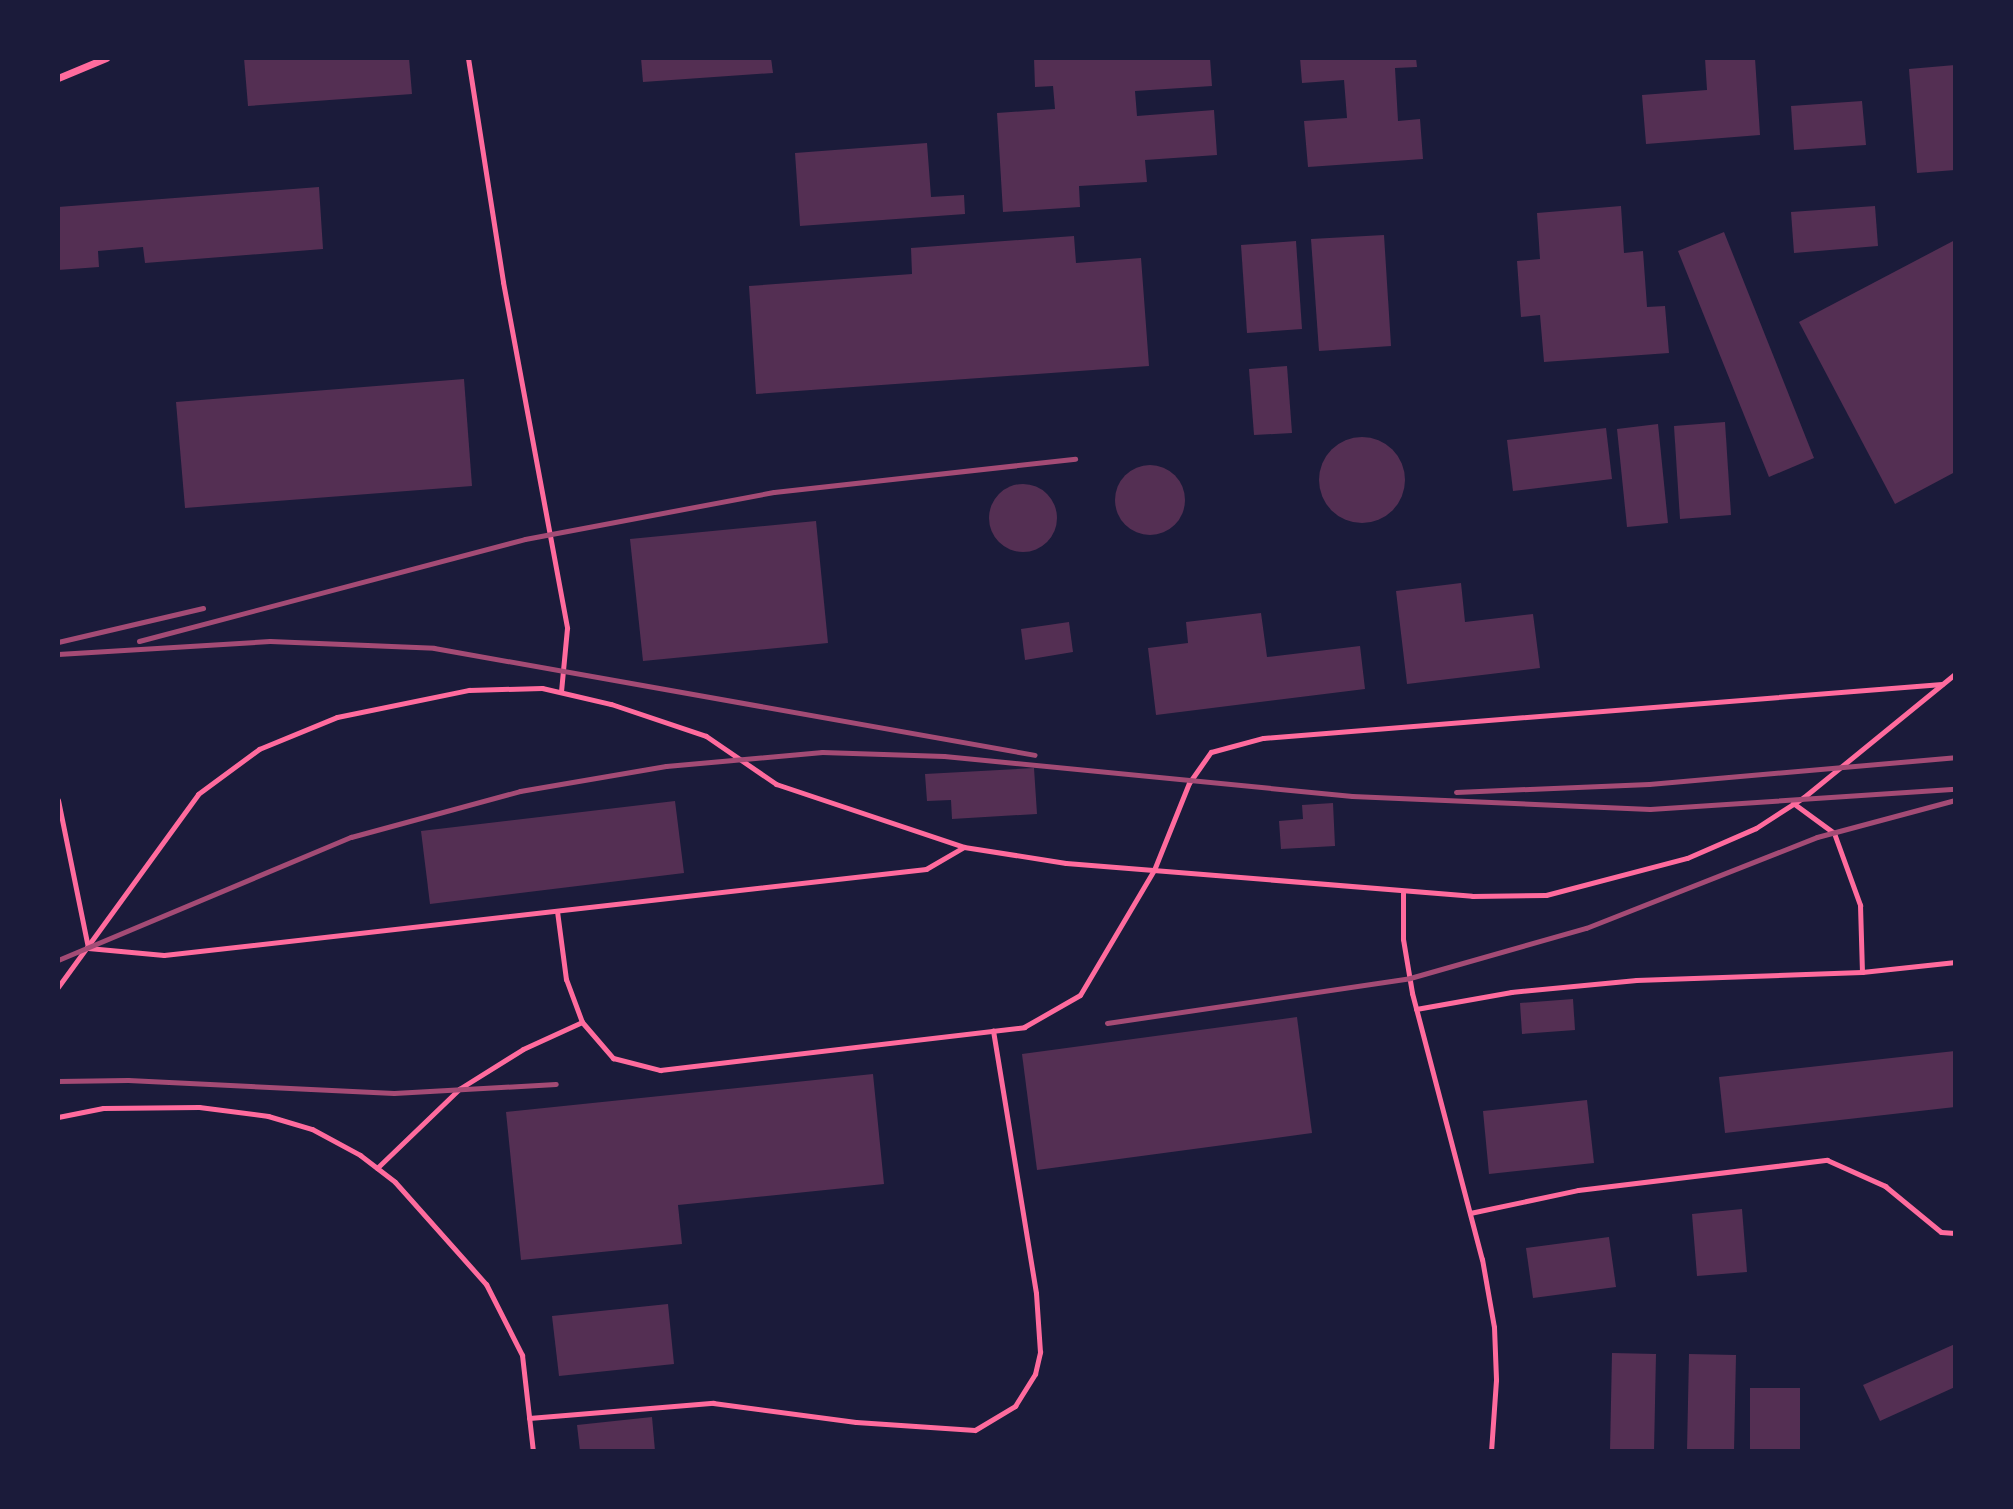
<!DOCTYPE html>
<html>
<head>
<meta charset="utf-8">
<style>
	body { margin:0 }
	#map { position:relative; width:2013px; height:1509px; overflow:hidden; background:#1b1b3a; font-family:Georgia,serif }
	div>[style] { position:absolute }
	.building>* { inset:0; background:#542f53 }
	.round { border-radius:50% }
	.service>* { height:5px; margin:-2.5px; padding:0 2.5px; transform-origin:2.5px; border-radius:2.5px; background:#ff6b9d }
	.minor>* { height:7px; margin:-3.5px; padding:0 3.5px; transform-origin:3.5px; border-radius:3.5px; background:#ff6b9d }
	.rail>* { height:5px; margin:-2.5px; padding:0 2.5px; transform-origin:2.5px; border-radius:2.5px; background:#a44b75 }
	span { translate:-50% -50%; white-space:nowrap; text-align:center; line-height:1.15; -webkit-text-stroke:7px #1b1b3a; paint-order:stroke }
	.frame { position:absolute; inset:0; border:60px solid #1b1b3a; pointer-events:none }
</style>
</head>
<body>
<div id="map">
	<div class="building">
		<i style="clip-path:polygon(244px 58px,409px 58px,412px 94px,248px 106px)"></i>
		<i style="clip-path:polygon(641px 58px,771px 58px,773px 73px,643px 82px)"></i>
		<i style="clip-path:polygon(1034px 58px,1210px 58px,1212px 86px,1135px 91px,1137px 116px,1214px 110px,1217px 155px,1145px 160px,1147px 182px,1079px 186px,1080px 207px,1003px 212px,997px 113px,1055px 109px,1053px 86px,1035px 87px)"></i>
		<i style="clip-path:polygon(1300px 58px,1416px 58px,1417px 67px,1395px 68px,1398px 121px,1420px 119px,1423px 159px,1308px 167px,1304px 121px,1347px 118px,1344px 80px,1302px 83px)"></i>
		<i style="clip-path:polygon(1705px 58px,1755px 58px,1760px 135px,1646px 144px,1642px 95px,1707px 90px)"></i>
		<i style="clip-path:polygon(1955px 65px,1955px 170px,1917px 173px,1909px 69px)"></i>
		<i style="clip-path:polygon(1862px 101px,1866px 145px,1794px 150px,1791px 106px)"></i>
		<i style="clip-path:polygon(927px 143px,931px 197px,964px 195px,965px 214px,800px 226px,795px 153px)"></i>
		<i style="clip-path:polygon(319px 187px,323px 249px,145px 263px,143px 247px,98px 251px,99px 267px,58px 270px,58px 207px)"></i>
		<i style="clip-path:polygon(1621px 206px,1624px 253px,1643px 251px,1647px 307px,1665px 306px,1669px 353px,1544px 362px,1540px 315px,1521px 317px,1517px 261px,1540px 259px,1537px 213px)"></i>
		<i style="clip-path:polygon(1875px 206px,1878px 246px,1794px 253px,1791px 212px)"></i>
		<i style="clip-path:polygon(1724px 232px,1814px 458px,1769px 477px,1678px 251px)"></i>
		<i style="clip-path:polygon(1384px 235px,1391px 346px,1319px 351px,1311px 239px)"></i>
		<i style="clip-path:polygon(1074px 236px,1076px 263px,1141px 258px,1149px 366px,756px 394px,749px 286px,912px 274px,911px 248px)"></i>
		<i style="clip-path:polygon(1955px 240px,1955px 472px,1895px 504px,1799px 322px)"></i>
		<i style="clip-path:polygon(1296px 241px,1302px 329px,1247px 333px,1241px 245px)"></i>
		<i style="clip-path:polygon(1287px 366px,1292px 433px,1254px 435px,1249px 369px)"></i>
		<i style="clip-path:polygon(464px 379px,472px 486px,185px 508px,176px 402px)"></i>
		<i style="clip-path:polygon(1725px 422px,1731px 515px,1680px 519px,1674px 426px)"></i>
		<i style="clip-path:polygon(1658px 424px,1668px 523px,1627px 527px,1617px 429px)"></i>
		<i style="clip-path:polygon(1606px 428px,1612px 479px,1513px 491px,1507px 440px)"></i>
		<i class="round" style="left:1319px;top:437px;width:86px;height:86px"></i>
		<i class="round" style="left:1115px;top:465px;width:70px;height:70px"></i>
		<i class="round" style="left:989px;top:484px;width:68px;height:68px"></i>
		<i style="clip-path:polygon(816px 521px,828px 643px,643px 661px,630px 539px)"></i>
		<i style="clip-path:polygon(1461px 583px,1465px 622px,1533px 614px,1540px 668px,1407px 684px,1396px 591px)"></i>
		<i style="clip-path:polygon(1261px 613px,1267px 657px,1360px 646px,1365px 689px,1156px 715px,1148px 648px,1188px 643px,1186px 622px)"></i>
		<i style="clip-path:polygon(1069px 622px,1073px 652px,1025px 660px,1021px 629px)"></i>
		<i style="clip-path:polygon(1034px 768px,1037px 814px,952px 819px,951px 800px,927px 801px,925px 774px)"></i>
		<i style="clip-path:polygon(675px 801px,684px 873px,430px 904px,421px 831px)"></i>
		<i style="clip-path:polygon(1333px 803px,1335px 846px,1281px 849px,1279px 821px,1303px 819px,1302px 805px)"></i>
		<i style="clip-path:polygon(1573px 999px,1575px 1030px,1522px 1034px,1520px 1003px)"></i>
		<i style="clip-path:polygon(1297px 1017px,1312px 1133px,1037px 1170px,1022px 1054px)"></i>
		<i style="clip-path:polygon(1955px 1051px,1955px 1107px,1725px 1133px,1719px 1077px)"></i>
		<i style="clip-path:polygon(873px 1074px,884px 1184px,678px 1205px,682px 1244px,521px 1260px,506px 1112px)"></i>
		<i style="clip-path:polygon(1587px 1100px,1594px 1163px,1489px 1174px,1483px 1111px)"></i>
		<i style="clip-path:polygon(1742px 1209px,1747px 1272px,1697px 1276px,1692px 1214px)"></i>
		<i style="clip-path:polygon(1609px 1237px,1616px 1287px,1533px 1298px,1526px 1248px)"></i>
		<i style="clip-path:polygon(668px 1304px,674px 1364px,559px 1376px,552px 1316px)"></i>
		<i style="clip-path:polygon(1955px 1344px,1955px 1387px,1880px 1421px,1863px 1385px)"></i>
		<i style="clip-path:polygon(1612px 1353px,1656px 1354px,1654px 1451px,1610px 1451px)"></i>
		<i style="clip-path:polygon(1689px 1354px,1736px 1355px,1734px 1451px,1687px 1451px)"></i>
		<i style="clip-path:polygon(1750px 1388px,1800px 1388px,1800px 1451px,1750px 1451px)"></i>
		<i style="clip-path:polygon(652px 1417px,655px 1451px,580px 1451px,577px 1425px)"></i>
	</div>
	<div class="service">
		<i style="left:468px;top:58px;width:227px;rotate:81.1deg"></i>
		<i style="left:503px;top:282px;width:352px;rotate:79.5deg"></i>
		<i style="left:567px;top:628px;width:64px;rotate:95.4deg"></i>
		<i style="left:58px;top:800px;width:151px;rotate:78.5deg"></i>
		<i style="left:88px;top:948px;width:76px;rotate:5.3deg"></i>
		<i style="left:164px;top:955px;width:767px;rotate:-6.44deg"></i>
		<i style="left:926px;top:869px;width:44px;rotate:-30.1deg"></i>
		<i style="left:1793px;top:803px;width:51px;rotate:36.2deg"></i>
		<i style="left:1834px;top:833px;width:77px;rotate:70.1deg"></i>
		<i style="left:1860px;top:905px;width:67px;rotate:88.3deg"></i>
		<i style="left:1403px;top:893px;width:46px;rotate:90deg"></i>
		<i style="left:1403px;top:939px;width:55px;rotate:80.5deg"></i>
		<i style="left:1412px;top:993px;width:275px;rotate:75.3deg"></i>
		<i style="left:1482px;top:1259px;width:69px;rotate:80deg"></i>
		<i style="left:1494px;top:1327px;width:53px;rotate:87.8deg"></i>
		<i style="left:1496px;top:1380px;width:71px;rotate:94deg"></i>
		<i style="left:557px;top:911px;width:69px;rotate:82.5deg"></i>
		<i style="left:566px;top:979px;width:46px;rotate:69.6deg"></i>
		<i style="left:582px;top:1022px;width:48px;rotate:49.3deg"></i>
		<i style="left:613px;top:1058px;width:49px;rotate:14.3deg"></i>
		<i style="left:660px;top:1070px;width:367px;rotate:-6.7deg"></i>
		<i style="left:1024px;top:1027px;width:64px;rotate:-29.7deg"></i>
		<i style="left:1080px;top:995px;width:145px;rotate:-59.4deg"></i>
		<i style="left:1154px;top:870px;width:94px;rotate:-68.1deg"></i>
		<i style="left:1189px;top:783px;width:38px;rotate:-55deg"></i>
		<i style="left:1211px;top:752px;width:54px;rotate:-15.1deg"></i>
		<i style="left:1263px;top:738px;width:681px;rotate:-4.55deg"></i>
		<i style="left:58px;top:987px;width:238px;rotate:-54deg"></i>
		<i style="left:198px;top:794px;width:76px;rotate:-36.4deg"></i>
		<i style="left:259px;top:749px;width:84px;rotate:-22.3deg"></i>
		<i style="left:337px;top:717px;width:135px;rotate:-11.6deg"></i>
		<i style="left:469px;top:690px;width:73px;rotate:-1.6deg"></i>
		<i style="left:542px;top:688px;width:71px;rotate:13.1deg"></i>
		<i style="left:611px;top:704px;width:100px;rotate:18.6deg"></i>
		<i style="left:706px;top:736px;width:85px;rotate:34.4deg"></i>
		<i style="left:776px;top:784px;width:198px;rotate:18.5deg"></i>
		<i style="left:964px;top:847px;width:103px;rotate:8.9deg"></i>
		<i style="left:1066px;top:863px;width:407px;rotate:4.6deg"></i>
		<i style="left:1472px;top:896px;width:74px;rotate:-0.8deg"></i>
		<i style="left:1546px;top:895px;width:146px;rotate:-14.7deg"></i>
		<i style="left:1687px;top:858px;width:75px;rotate:-23.5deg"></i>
		<i style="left:1756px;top:828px;width:57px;rotate:-32.9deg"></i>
		<i style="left:1804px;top:797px;width:195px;rotate:-39.2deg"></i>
		<i style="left:1416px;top:1009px;width:97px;rotate:-10.1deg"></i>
		<i style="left:1511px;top:992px;width:126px;rotate:-5.5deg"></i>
		<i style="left:1636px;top:980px;width:226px;rotate:-2deg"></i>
		<i style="left:1862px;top:972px;width:94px;rotate:-6.1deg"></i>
		<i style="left:58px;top:1117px;width:46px;rotate:-11.3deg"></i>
		<i style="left:103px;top:1108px;width:96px;rotate:-0.6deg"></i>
		<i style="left:199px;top:1107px;width:70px;rotate:7.4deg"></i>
		<i style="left:268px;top:1116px;width:46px;rotate:16.5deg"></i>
		<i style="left:312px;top:1129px;width:55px;rotate:28.4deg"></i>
		<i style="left:360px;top:1155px;width:44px;rotate:37.6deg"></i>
		<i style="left:395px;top:1182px;width:137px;rotate:48.3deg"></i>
		<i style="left:486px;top:1284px;width:80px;rotate:63.1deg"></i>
		<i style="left:522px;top:1355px;width:97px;rotate:83.5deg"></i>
		<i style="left:377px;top:1168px;width:114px;rotate:-43.9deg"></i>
		<i style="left:459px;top:1089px;width:75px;rotate:-32deg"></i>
		<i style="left:523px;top:1049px;width:65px;rotate:-24.6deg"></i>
		<i style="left:1470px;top:1213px;width:110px;rotate:-12deg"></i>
		<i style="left:1578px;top:1190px;width:251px;rotate:-6.9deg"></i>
		<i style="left:1827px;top:1160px;width:64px;rotate:24.1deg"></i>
		<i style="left:1885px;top:1186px;width:72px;rotate:39.4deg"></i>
		<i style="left:1941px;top:1232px;width:14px;rotate:4deg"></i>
		<i style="left:529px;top:1418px;width:185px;rotate:-4.7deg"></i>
		<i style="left:713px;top:1403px;width:144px;rotate:7.6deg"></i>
		<i style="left:856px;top:1422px;width:119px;rotate:3.8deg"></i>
		<i style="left:975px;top:1430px;width:47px;rotate:-31deg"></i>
		<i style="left:1015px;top:1406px;width:38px;rotate:-58deg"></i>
		<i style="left:1035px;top:1374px;width:23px;rotate:-77deg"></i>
		<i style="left:1040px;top:1352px;width:59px;rotate:-93.9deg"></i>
		<i style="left:1036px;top:1293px;width:266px;rotate:-99.3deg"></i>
	</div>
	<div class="minor">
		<i style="left:58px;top:78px;width:52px;rotate:-22.6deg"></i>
	</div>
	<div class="rail">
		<i style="left:139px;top:641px;width:399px;rotate:-14.8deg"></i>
		<i style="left:525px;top:539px;width:253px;rotate:-10.7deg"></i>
		<i style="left:774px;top:492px;width:303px;rotate:-6.3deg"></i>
		<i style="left:58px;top:642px;width:149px;rotate:-13.2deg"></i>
		<i style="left:58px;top:654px;width:212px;rotate:-3.5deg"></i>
		<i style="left:270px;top:641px;width:164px;rotate:2.4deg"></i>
		<i style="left:434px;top:648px;width:610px;rotate:10.09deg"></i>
		<i style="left:1456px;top:792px;width:193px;rotate:-2.4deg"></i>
		<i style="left:1649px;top:784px;width:307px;rotate:-5deg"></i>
		<i style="left:58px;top:960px;width:318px;rotate:-22.8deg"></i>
		<i style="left:351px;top:837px;width:175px;rotate:-15.2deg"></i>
		<i style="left:520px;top:791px;width:148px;rotate:-9.7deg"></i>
		<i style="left:666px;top:766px;width:157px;rotate:-5.1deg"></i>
		<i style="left:822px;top:752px;width:122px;rotate:1.9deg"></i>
		<i style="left:944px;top:756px;width:410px;rotate:5.6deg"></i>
		<i style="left:1352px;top:796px;width:298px;rotate:2.5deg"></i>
		<i style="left:1650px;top:809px;width:306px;rotate:-3.8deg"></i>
		<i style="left:1107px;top:1023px;width:306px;rotate:-8.4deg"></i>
		<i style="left:1410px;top:978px;width:183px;rotate:-15.9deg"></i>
		<i style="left:1586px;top:928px;width:248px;rotate:-21.5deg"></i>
		<i style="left:1817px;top:837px;width:143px;rotate:-15deg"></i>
		<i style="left:58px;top:1081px;width:70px;rotate:-0.8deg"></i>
		<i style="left:128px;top:1080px;width:266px;rotate:2.8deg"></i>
		<i style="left:394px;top:1093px;width:162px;rotate:-3.2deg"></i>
	</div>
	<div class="frame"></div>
</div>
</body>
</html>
